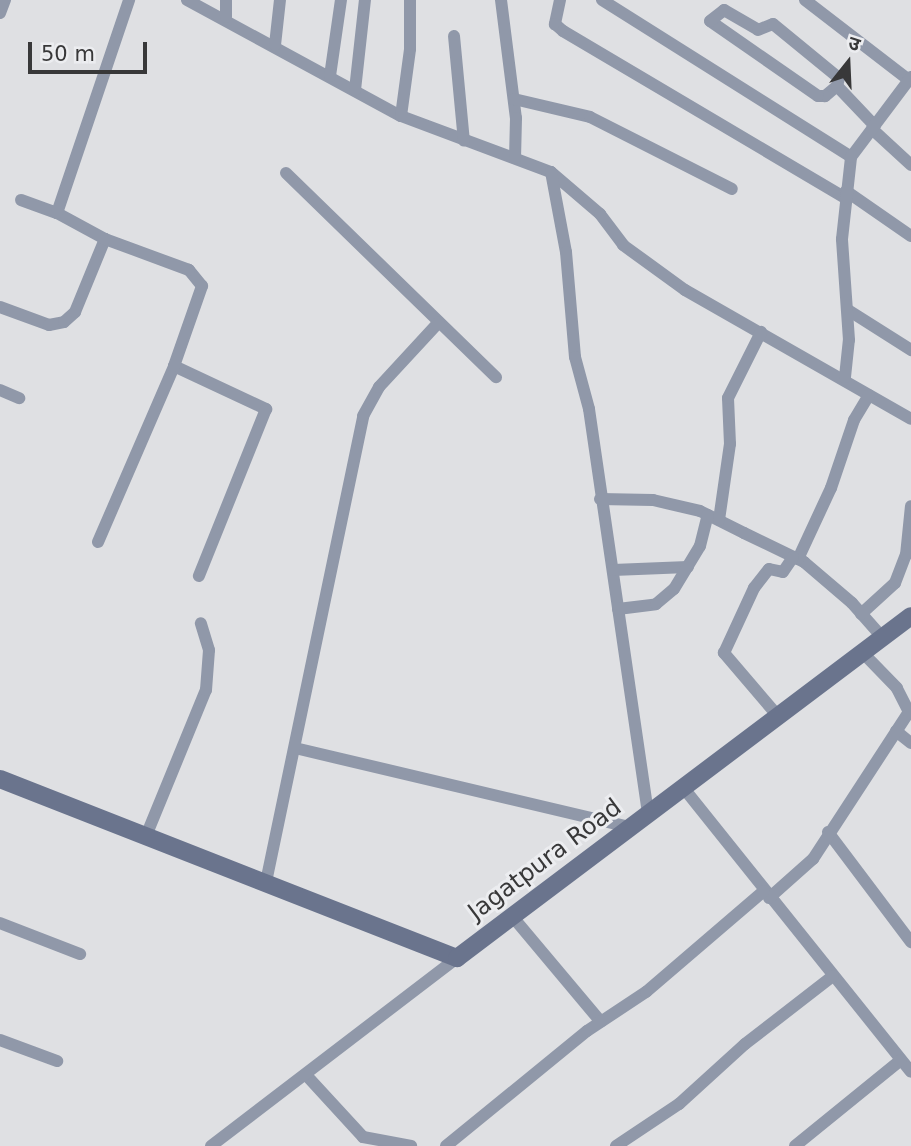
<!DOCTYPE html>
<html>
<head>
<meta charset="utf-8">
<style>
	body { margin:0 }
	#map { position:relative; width:911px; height:1146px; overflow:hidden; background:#dfe0e3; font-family:"DejaVu Sans","Noto Sans Devanagari",sans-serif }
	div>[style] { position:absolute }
	.street>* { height:12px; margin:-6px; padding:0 6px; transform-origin:6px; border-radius:6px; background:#9098a9 }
	.secondary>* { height:18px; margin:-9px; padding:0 9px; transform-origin:9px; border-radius:9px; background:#6a748d }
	span { translate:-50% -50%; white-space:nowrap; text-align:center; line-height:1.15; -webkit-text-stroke:6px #ecedf0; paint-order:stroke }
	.street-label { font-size:24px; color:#383839 }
	.north { position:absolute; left:813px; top:28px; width:70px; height:70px; -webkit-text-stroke:5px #ecedf0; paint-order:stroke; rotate:18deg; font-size:19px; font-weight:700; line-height:28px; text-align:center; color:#383839 }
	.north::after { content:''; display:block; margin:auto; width:24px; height:32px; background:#383839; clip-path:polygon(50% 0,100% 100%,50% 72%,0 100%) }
	.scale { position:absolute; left:28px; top:42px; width:119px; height:32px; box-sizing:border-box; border:4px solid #383839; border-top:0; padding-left:9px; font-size:21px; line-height:24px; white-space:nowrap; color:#383839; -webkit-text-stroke:5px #ecedf0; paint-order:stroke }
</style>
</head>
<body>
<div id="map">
	<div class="street">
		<i style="left:187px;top:0;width:243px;rotate:28.5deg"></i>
		<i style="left:401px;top:116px;width:160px;rotate:20.5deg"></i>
		<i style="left:551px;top:172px;width:65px;rotate:40.6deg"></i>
		<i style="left:600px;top:214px;width:39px;rotate:53deg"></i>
		<i style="left:623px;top:245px;width:77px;rotate:36deg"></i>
		<i style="left:685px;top:290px;width:260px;rotate:29.7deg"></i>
		<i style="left:501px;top:0;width:119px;rotate:82.8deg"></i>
		<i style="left:516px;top:118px;width:40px;rotate:91.4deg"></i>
		<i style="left:560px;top:0;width:25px;rotate:102deg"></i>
		<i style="left:555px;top:24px;width:11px;rotate:41deg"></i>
		<i style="left:563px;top:31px;width:328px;rotate:30.6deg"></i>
		<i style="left:602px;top:0;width:294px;rotate:32.2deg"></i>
		<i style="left:805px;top:0;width:131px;rotate:37.6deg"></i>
		<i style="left:0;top:13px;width:14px;rotate:-69deg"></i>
		<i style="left:226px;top:17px;width:17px;rotate:-90deg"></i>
		<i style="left:454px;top:36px;width:105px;rotate:84.6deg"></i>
		<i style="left:275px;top:45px;width:45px;rotate:-83.7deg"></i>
		<i style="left:330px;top:76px;width:77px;rotate:-81.8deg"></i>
		<i style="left:837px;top:86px;width:16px;rotate:140deg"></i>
		<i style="left:825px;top:96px;width:7px;rotate:180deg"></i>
		<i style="left:818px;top:96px;width:131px;rotate:-145.2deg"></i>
		<i style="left:710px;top:21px;width:18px;rotate:-38deg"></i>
		<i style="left:724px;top:10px;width:39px;rotate:30deg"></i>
		<i style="left:758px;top:30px;width:16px;rotate:-22deg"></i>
		<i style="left:773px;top:24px;width:85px;rotate:39.3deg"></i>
		<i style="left:839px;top:78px;width:8px;rotate:104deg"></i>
		<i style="left:837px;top:86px;width:55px;rotate:46.5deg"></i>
		<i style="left:355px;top:90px;width:91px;rotate:-83.7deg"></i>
		<i style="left:514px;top:99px;width:78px;rotate:13.3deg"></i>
		<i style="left:590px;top:117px;width:159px;rotate:26.9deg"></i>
		<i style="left:401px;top:116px;width:68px;rotate:-82.3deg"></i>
		<i style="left:410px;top:49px;width:49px;rotate:-90deg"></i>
		<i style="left:872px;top:129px;width:53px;rotate:42.7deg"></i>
		<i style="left:551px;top:172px;width:81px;rotate:79.4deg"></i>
		<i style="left:566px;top:252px;width:105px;rotate:85.1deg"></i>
		<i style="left:575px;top:357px;width:54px;rotate:74.9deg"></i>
		<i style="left:589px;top:409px;width:407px;rotate:81.7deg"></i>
		<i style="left:286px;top:173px;width:293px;rotate:44.2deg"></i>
		<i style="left:846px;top:191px;width:79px;rotate:34.7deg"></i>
		<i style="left:21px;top:200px;width:38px;rotate:20deg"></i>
		<i style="left:0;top:307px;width:52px;rotate:20.2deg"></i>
		<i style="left:49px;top:325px;width:15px;rotate:-11deg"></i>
		<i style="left:64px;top:322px;width:15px;rotate:-42deg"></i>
		<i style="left:75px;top:312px;width:79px;rotate:-67.7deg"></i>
		<i style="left:848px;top:310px;width:75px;rotate:32.4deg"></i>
		<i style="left:174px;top:366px;width:102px;rotate:25.1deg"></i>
		<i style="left:266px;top:409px;width:180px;rotate:111.9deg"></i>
		<i style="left:845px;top:377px;width:37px;rotate:-84deg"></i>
		<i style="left:849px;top:340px;width:101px;rotate:-94deg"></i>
		<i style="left:842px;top:239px;width:82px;rotate:-83.7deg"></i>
		<i style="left:851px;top:157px;width:100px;rotate:-53.1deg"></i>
		<i style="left:0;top:390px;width:21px;rotate:23deg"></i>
		<i style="left:600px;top:499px;width:53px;rotate:1.1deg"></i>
		<i style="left:653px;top:500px;width:48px;rotate:13.2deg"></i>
		<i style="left:700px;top:511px;width:49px;rotate:26.6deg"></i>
		<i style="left:744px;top:533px;width:67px;rotate:25.8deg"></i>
		<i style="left:804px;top:562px;width:63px;rotate:40.5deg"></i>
		<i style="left:852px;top:603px;width:45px;rotate:48.6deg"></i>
		<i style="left:719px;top:520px;width:77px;rotate:-81.8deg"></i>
		<i style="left:730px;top:444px;width:46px;rotate:-92.5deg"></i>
		<i style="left:728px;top:398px;width:74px;rotate:-63.4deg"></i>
		<i style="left:98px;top:542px;width:192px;rotate:-66.6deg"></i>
		<i style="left:174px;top:366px;width:85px;rotate:-70.7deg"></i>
		<i style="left:202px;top:286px;width:21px;rotate:-129deg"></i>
		<i style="left:189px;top:270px;width:90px;rotate:-159.7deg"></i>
		<i style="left:105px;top:239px;width:55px;rotate:-151.6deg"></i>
		<i style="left:57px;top:213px;width:225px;rotate:-71.3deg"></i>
		<i style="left:798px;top:559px;width:78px;rotate:-65.1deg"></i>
		<i style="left:831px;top:488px;width:72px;rotate:-71.3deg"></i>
		<i style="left:854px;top:420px;width:29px;rotate:-59deg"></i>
		<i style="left:613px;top:570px;width:75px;rotate:-2.3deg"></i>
		<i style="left:618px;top:609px;width:38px;rotate:-7deg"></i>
		<i style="left:656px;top:604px;width:23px;rotate:-40deg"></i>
		<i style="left:674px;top:589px;width:50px;rotate:-58.8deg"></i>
		<i style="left:700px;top:546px;width:32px;rotate:-76deg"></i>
		<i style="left:861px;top:614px;width:46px;rotate:-42.4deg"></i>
		<i style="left:895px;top:583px;width:30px;rotate:-69deg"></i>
		<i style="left:906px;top:555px;width:49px;rotate:-84.2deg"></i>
		<i style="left:777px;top:715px;width:82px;rotate:-130.5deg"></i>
		<i style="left:724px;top:653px;width:72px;rotate:-65.2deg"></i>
		<i style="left:754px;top:588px;width:24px;rotate:-52deg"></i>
		<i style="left:769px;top:569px;width:14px;rotate:12deg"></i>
		<i style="left:783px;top:572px;width:18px;rotate:-56deg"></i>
		<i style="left:896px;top:731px;width:19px;rotate:39deg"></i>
		<i style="left:295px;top:748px;width:344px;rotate:13.3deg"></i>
		<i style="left:682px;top:786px;width:366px;rotate:51.3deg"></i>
		<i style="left:828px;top:832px;width:138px;rotate:53deg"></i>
		<i style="left:146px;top:836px;width:158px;rotate:-67.7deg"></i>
		<i style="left:206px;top:690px;width:40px;rotate:-85.7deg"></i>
		<i style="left:209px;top:650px;width:28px;rotate:-107deg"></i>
		<i style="left:266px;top:882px;width:476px;rotate:-78.2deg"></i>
		<i style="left:363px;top:416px;width:33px;rotate:-61deg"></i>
		<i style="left:379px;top:387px;width:88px;rotate:-47.3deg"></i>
		<i style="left:769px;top:898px;width:59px;rotate:-41.6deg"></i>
		<i style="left:813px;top:859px;width:176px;rotate:-56.9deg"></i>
		<i style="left:909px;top:712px;width:27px;rotate:-117deg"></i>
		<i style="left:897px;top:688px;width:50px;rotate:-134.2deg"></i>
		<i style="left:512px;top:916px;width:138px;rotate:50deg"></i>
		<i style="left:0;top:923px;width:86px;rotate:21.2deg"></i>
		<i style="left:0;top:1040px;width:61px;rotate:20.2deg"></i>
		<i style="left:307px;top:1076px;width:83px;rotate:47.4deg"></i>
		<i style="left:363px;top:1137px;width:49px;rotate:10.6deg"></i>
		<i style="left:211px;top:1146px;width:310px;rotate:-37.4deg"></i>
		<i style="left:446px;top:1146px;width:182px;rotate:-39.2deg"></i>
		<i style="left:587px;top:1031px;width:71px;rotate:-33.5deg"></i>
		<i style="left:646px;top:992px;width:155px;rotate:-40.6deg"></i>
		<i style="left:616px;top:1146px;width:76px;rotate:-33.7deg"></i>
		<i style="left:679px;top:1104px;width:89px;rotate:-42.3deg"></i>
		<i style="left:745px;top:1044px;width:111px;rotate:-37.7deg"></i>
		<i style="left:795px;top:1146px;width:136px;rotate:-39.1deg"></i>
	</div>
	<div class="secondary">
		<i style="left:0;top:779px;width:491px;rotate:21.4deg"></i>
		<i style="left:457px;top:958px;width:568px;rotate:-36.99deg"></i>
	</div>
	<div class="street-label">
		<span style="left:545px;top:860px;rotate:-37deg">Jagatpura Road</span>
	</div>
	<div class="north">उ</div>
	<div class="scale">50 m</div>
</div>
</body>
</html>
